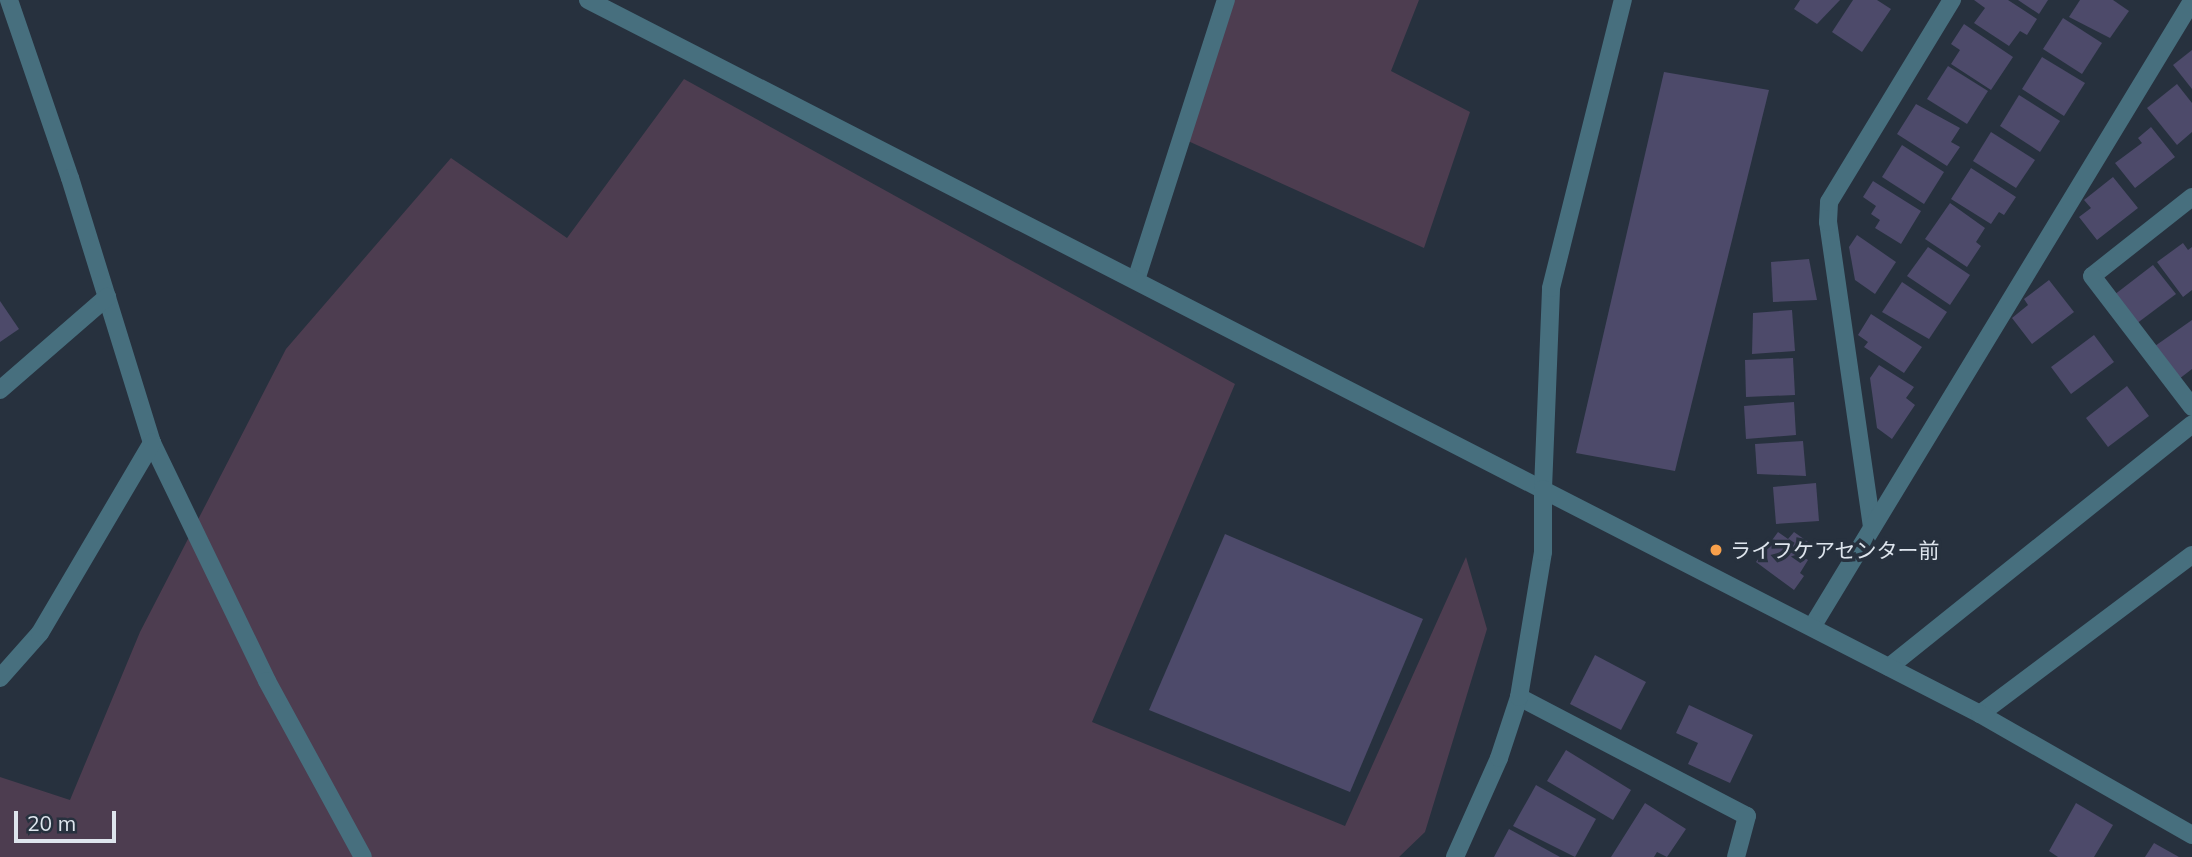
<!DOCTYPE html>
<html>
<head>
<meta charset="utf-8">
<style>
	body { margin:0 }
	#map { position:relative; width:2192px; height:857px; overflow:hidden; background:#27313e; font-family:Mulish,"Noto Sans JP",sans-serif }
	div>[style] { position:absolute }
	.green>* { inset:0; background:#4d3d50 }
	.building>* { inset:0; background:#4d4a6a }
	.service>* { height:18px; margin:-9px; padding:0 9px; transform-origin:9px; border-radius:9px; background:#476f7e }
	.minor>* { height:18px; margin:-9px; padding:0 9px; transform-origin:9px; border-radius:9px; background:#476f7e }
	.tertiary>* { height:18px; margin:-9px; padding:0 9px; transform-origin:9px; border-radius:9px; background:#476f7e }
	.dots>* { width:19px; height:19px; translate:-50% -50%; box-sizing:border-box; border:4px solid #27313e; border-radius:50% }
	span { translate:-50% -50%; white-space:nowrap; text-align:center; line-height:1.15; -webkit-text-stroke:7px #27313e; paint-order:stroke }
	.poi-label { font-size:21px; color:#dee5ed }
	.left { translate:0 -50%; text-align:left }
	.scale { position:absolute; left:14px; top:811px; width:102px; height:32px; box-sizing:border-box; border:4px solid #dee5ed; border-top:0; padding-left:9px; font-size:21px; line-height:24px; white-space:nowrap; color:#dee5ed; -webkit-text-stroke:5px #27313e; paint-order:stroke }
</style>
</head>
<body>
<div id="map">
	<div class="green">
		<i style="clip-path:polygon(1233px 0,1419px 0,1391px 71px,1470px 112px,1424px 248px,1188px 141px)"></i>
		<i style="clip-path:polygon(684px 79px,1235px 384px,1092px 722px,1345px 826px,1466px 557px,1487px 629px,1425px 832px,1399px 857px,0 857px,0 777px,70px 800px,140px 632px,286px 349px,451px 158px,567px 238px)"></i>
	</div>
	<div class="building">
		<i style="clip-path:polygon(1800px 0,1840px 0,1817px 24px,1794px 9px)"></i>
		<i style="clip-path:polygon(1853px 0,1877px 0,1891px 9px,1862px 52px,1832px 32px)"></i>
		<i style="clip-path:polygon(1974px 0,2008px 0,2037px 19px,2027px 35px,2020px 31px,2009px 46px,1974px 23px,1985px 8px)"></i>
		<i style="clip-path:polygon(2018px 0,2048px 0,2039px 14px)"></i>
		<i style="clip-path:polygon(2080px 0,2113px 0,2129px 11px,2110px 38px,2069px 17px)"></i>
		<i style="clip-path:polygon(2063px 18px,2102px 43px,2082px 74px,2043px 49px)"></i>
		<i style="clip-path:polygon(1964px 24px,2013px 57px,1991px 90px,1951px 64px,1960px 50px,1951px 44px)"></i>
		<i style="clip-path:polygon(2192px 50px,2192px 89px,2173px 65px)"></i>
		<i style="clip-path:polygon(2042px 57px,2085px 83px,2064px 116px,2022px 89px)"></i>
		<i style="clip-path:polygon(1948px 66px,1988px 91px,1967px 124px,1927px 99px)"></i>
		<i style="clip-path:polygon(1664px 72px,1769px 90px,1675px 471px,1576px 453px)"></i>
		<i style="clip-path:polygon(2177px 84px,2192px 103px,2192px 132px,2177px 145px,2147px 108px)"></i>
		<i style="clip-path:polygon(2019px 95px,2060px 121px,2040px 152px,2000px 126px)"></i>
		<i style="clip-path:polygon(1916px 104px,1960px 128px,1951px 142px,1960px 147px,1947px 166px,1897px 134px)"></i>
		<i style="clip-path:polygon(2151px 127px,2175px 157px,2135px 188px,2115px 163px,2142px 143px,2138px 138px)"></i>
		<i style="clip-path:polygon(1991px 132px,2035px 160px,2016px 188px,1973px 161px)"></i>
		<i style="clip-path:polygon(1902px 145px,1944px 172px,1924px 204px,1882px 177px)"></i>
		<i style="clip-path:polygon(1971px 168px,2016px 197px,2004px 215px,1999px 212px,1991px 224px,1951px 199px)"></i>
		<i style="clip-path:polygon(2113px 177px,2138px 208px,2097px 240px,2079px 217px,2091px 208px,2084px 200px)"></i>
		<i style="clip-path:polygon(1873px 181px,1921px 211px,1901px 244px,1875px 228px,1880px 220px,1871px 214px,1876px 206px,1863px 197px)"></i>
		<i style="clip-path:polygon(1950px 203px,1985px 228px,1976px 242px,1981px 246px,1967px 267px,1925px 239px)"></i>
		<i style="clip-path:polygon(1857px 235px,1896px 262px,1875px 294px,1855px 280px,1849px 247px)"></i>
		<i style="clip-path:polygon(2183px 243px,2188px 250px,2192px 247px,2192px 290px,2183px 297px,2157px 262px)"></i>
		<i style="clip-path:polygon(1928px 247px,1970px 275px,1950px 305px,1907px 276px)"></i>
		<i style="clip-path:polygon(1809px 259px,1817px 300px,1773px 302px,1771px 262px)"></i>
		<i style="clip-path:polygon(2153px 265px,2176px 294px,2136px 324px,2114px 295px)"></i>
		<i style="clip-path:polygon(2049px 280px,2074px 312px,2032px 344px,2012px 318px,2028px 305px,2024px 299px)"></i>
		<i style="clip-path:polygon(1902px 282px,1947px 312px,1929px 339px,1882px 312px)"></i>
		<i style="clip-path:polygon(0 301px,19px 329px,0 342px)"></i>
		<i style="clip-path:polygon(1792px 310px,1795px 351px,1752px 354px,1753px 313px)"></i>
		<i style="clip-path:polygon(1871px 314px,1922px 347px,1904px 373px,1864px 347px,1868px 342px,1858px 335px)"></i>
		<i style="clip-path:polygon(2192px 320px,2192px 369px,2179px 379px,2155px 346px)"></i>
		<i style="clip-path:polygon(2094px 335px,2114px 362px,2071px 394px,2051px 367px)"></i>
		<i style="clip-path:polygon(1793px 358px,1795px 395px,1746px 397px,1745px 360px)"></i>
		<i style="clip-path:polygon(1879px 365px,1914px 387px,1906px 398px,1915px 405px,1892px 439px,1877px 428px,1870px 378px)"></i>
		<i style="clip-path:polygon(2127px 386px,2149px 416px,2108px 447px,2086px 418px)"></i>
		<i style="clip-path:polygon(1794px 402px,1796px 435px,1746px 439px,1744px 406px)"></i>
		<i style="clip-path:polygon(1803px 441px,1806px 476px,1757px 474px,1755px 444px)"></i>
		<i style="clip-path:polygon(1816px 483px,1819px 521px,1776px 524px,1773px 487px)"></i>
		<i style="clip-path:polygon(1778px 532px,1788px 539px,1794px 532px,1811px 544px,1802px 556px,1808px 560px,1800px 573px,1804px 576px,1794px 590px,1756px 562px)"></i>
		<i style="clip-path:polygon(1225px 534px,1423px 619px,1350px 792px,1149px 710px)"></i>
		<i style="clip-path:polygon(1595px 655px,1646px 682px,1621px 730px,1570px 704px)"></i>
		<i style="clip-path:polygon(1689px 705px,1753px 735px,1730px 783px,1688px 764px,1698px 743px,1676px 733px)"></i>
		<i style="clip-path:polygon(1566px 750px,1631px 790px,1613px 820px,1547px 781px)"></i>
		<i style="clip-path:polygon(1536px 785px,1596px 819px,1575px 857px,1513px 826px)"></i>
		<i style="clip-path:polygon(1645px 803px,1686px 829px,1667px 857px,1657px 852px,1654px 857px,1611px 857px)"></i>
		<i style="clip-path:polygon(2076px 803px,2113px 825px,2094px 857px,2058px 857px,2049px 851px)"></i>
		<i style="clip-path:polygon(1509px 829px,1560px 857px,1494px 857px)"></i>
		<i style="clip-path:polygon(2154px 843px,2179px 857px,2145px 857px)"></i>
	</div>
	<div class="service">
		<i style="left:9px;top:0;width:188px;rotate:71.1deg"></i>
		<i style="left:70px;top:178px;width:277px;rotate:72.8deg"></i>
		<i style="left:152px;top:443px;width:264px;rotate:64.2deg"></i>
		<i style="left:267px;top:681px;width:200px;rotate:61.4deg"></i>
		<i style="left:2192px;top:197px;width:127px;rotate:141.7deg"></i>
		<i style="left:2092px;top:276px;width:165px;rotate:52.6deg"></i>
		<i style="left:1136px;top:280px;width:294px;rotate:-72.2deg"></i>
		<i style="left:0;top:390px;width:142px;rotate:-41deg"></i>
		<i style="left:1872px;top:527px;width:308px;rotate:-98.2deg"></i>
		<i style="left:1828px;top:222px;width:20px;rotate:-87deg"></i>
		<i style="left:1829px;top:202px;width:237px;rotate:-58.7deg"></i>
		<i style="left:1812px;top:627px;width:732px;rotate:-58.74deg"></i>
		<i style="left:1889px;top:667px;width:388px;rotate:-38.7deg"></i>
		<i style="left:0;top:678px;width:60px;rotate:-48.4deg"></i>
		<i style="left:40px;top:633px;width:221px;rotate:-59.5deg"></i>
		<i style="left:1519px;top:697px;width:257px;rotate:27.6deg"></i>
		<i style="left:1747px;top:816px;width:42px;rotate:105deg"></i>
		<i style="left:1980px;top:714px;width:265px;rotate:-36.9deg"></i>
	</div>
	<div class="minor">
		<i style="left:588px;top:0;width:1564px;rotate:27.15deg"></i>
		<i style="left:1980px;top:714px;width:244px;rotate:29.7deg"></i>
		<i style="left:1543px;top:489px;width:201px;rotate:-87.7deg"></i>
		<i style="left:1551px;top:288px;width:297px;rotate:-76deg"></i>
	</div>
	<div class="tertiary">
		<i style="left:1455px;top:857px;width:108px;rotate:-66deg"></i>
		<i style="left:1499px;top:758px;width:64px;rotate:-71.8deg"></i>
		<i style="left:1519px;top:697px;width:147px;rotate:-80.6deg"></i>
		<i style="left:1543px;top:552px;width:63px;rotate:-90deg"></i>
	</div>
	<div class="dots">
		<i style="left:1716px;top:550px;background:#f8a04b"></i>
	</div>
	<div class="poi-label">
		<span class="left" style="left:1730px;top:550px">ライフケアセンター前</span>
	</div>
	<div class="scale">20 m</div>
</div>
</body>
</html>
